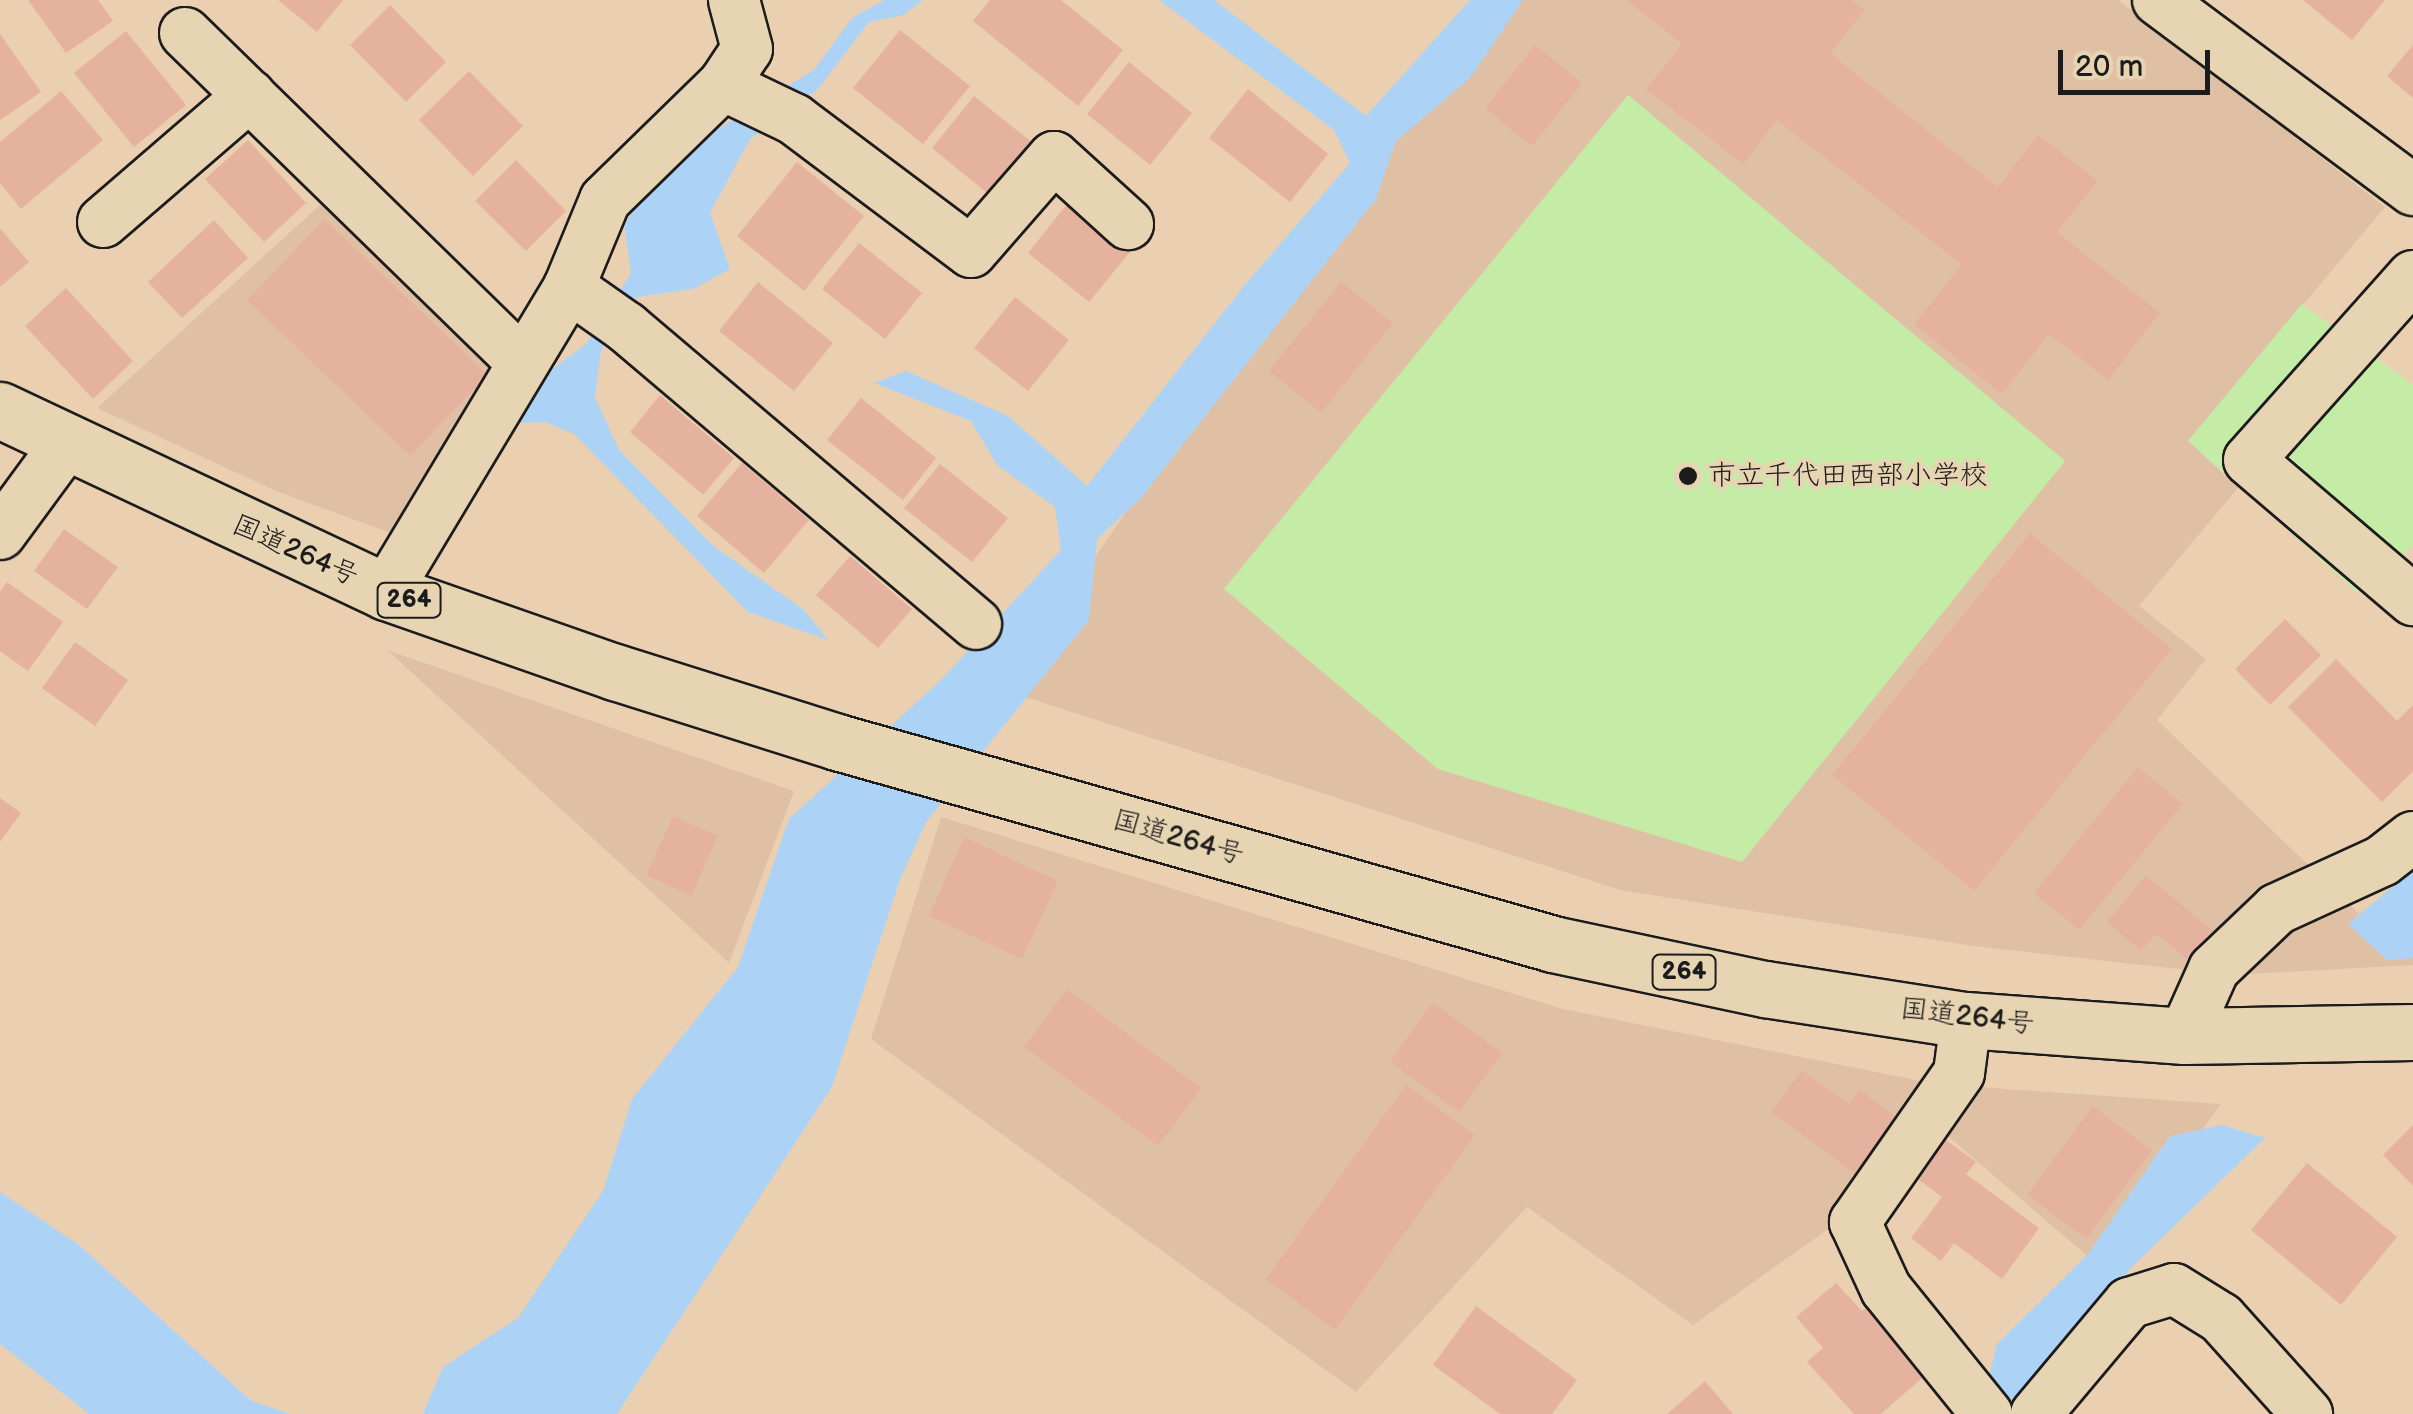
<!DOCTYPE html>
<html>
<head>
<meta charset="utf-8">
<style>
	body { margin:0 }
	#map { position:relative; width:2413px; height:1414px; overflow:hidden; background:#ead0b0; font-family:"Balsamiq Sans","Klee One",sans-serif }
	div>[style] { position:absolute }
	.built>* { inset:0; background:#e0c0a5 }
	.green>* { inset:0; background:#c4eca7 }
	.water>* { inset:0; background:#acd3f6 }
	.building>* { inset:0; background:#e5b29f }
	.roads { filter:drop-shadow(2px 0 #1c1c1c) drop-shadow(-2px 0 #1c1c1c) drop-shadow(0 2px #1c1c1c) drop-shadow(0 -2px #1c1c1c) }
	.minor>* { height:50px; margin:-25px; padding:0 25px; transform-origin:25px; border-radius:25px; background:#e7d4b2 }
	.trunk>* { height:55px; margin:-27.5px; padding:0 27.5px; transform-origin:27.5px; border-radius:27.5px; background:#e7d4b2 }
	.dots>* { width:28px; height:28px; translate:-50% -50%; box-sizing:border-box; border:5px solid #e7d4b2; border-radius:50% }
	span { translate:-50% -50%; white-space:nowrap; text-align:center; line-height:1.15; -webkit-text-stroke:8px #e7d4b2; paint-order:stroke }
	.shield-label span { padding:2px 8px; background:#e7d4b2; border:2px solid; border-radius:8px; -webkit-text-stroke-width:0 }
	.shield-label { font-size:25px; color:#1c1c1c; font-weight:700 }
	.poi-label { font-size:28px; color:#1c1c1c }
	.left { translate:0 -50%; text-align:left }
	.street-label { font-size:28px; color:#1c1c1c }
	.scale { position:absolute; left:2058px; top:50px; width:152px; height:45px; box-sizing:border-box; border:5px solid #1c1c1c; border-top:0; padding-left:12px; font-size:30px; line-height:35px; white-space:nowrap; color:#1c1c1c; -webkit-text-stroke:8px #e7d4b2; paint-order:stroke }
</style>
</head>
<body>
<div id="map">
	<div class="built">
		<i style="clip-path:polygon(1499px 0,2118px 0,2385px 207px,2189px 441px,2238px 488px,2139px 606px,2206px 659px,2157px 720px,2370px 924px,2413px 888px,2413px 965px,2231px 975px,1973px 946px,1620px 890px,1004px 690px,1377px 145px)"></i>
		<i style="clip-path:polygon(332px 194px,500px 363px,396px 535px,276px 491px,97px 408px)"></i>
		<i style="clip-path:polygon(387px 650px,794px 791px,729px 963px)"></i>
		<i style="clip-path:polygon(941px 817px,1563px 1009px,1936px 1084px,2221px 1104px,2100px 1267px,1921px 1113px,1838px 1222px,1693px 1325px,1527px 1207px,1356px 1392px,871px 1039px)"></i>
	</div>
	<div class="green">
		<i style="clip-path:polygon(1628px 95px,2065px 461px,1742px 862px,1438px 769px,1224px 589px)"></i>
		<i style="clip-path:polygon(2302px 304px,2413px 385px,2413px 546px,2357px 592px,2188px 441px)"></i>
	</div>
	<div class="water">
		<i style="clip-path:polygon(884px 0,923px 0,903px 15px,869px 22px,818px 89px,750px 139px,710px 213px,730px 269px,693px 289px,637px 297px,601px 351px,595px 397px,619px 450px,712px 545px,804px 610px,828px 640px,748px 612px,574px 434px,545px 422px,520px 423px,552px 369px,586px 344px,631px 273px,624px 224px,672px 157px,814px 70px,852px 18px)"></i>
		<i style="clip-path:polygon(1159px 0,1214px 0,1366px 116px,1470px 0,1523px 0,1470px 78px,1396px 141px,1376px 199px,1140px 499px,1097px 539px,1089px 620px,926px 822px,899px 882px,832px 1087px,617px 1414px,423px 1414px,443px 1367px,518px 1318px,603px 1191px,632px 1099px,738px 967px,789px 819px,940px 681px,1061px 550px,1055px 507px,997px 465px,971px 421px,874px 383px,906px 371px,1008px 416px,1087px 486px,1244px 286px,1350px 163px,1334px 130px)"></i>
		<i style="clip-path:polygon(2413px 870px,2413px 958px,2387px 960px,2348px 924px)"></i>
		<i style="clip-path:polygon(2222px 1125px,2265px 1138px,2131px 1268px,2012px 1414px,1956px 1414px,1983px 1401px,1997px 1344px,2088px 1254px,2170px 1136px)"></i>
		<i style="clip-path:polygon(0 1192px,79px 1245px,250px 1400px,290px 1414px,89px 1414px,0 1344px)"></i>
	</div>
	<div class="building">
		<i style="clip-path:polygon(28px 0,98px 0,113px 21px,66px 53px)"></i>
		<i style="clip-path:polygon(278px 0,343px 0,317px 32px)"></i>
		<i style="clip-path:polygon(990px 0,1061px 0,1123px 50px,1078px 106px,973px 21px)"></i>
		<i style="clip-path:polygon(1626px 0,1852px 0,1865px 10px,1830px 53px,1998px 187px,2038px 135px,2098px 181px,2057px 232px,2160px 313px,2108px 380px,2049px 334px,2002px 394px,1914px 325px,1962px 265px,1777px 120px,1743px 164px,1646px 89px,1682px 44px)"></i>
		<i style="clip-path:polygon(2303px 0,2385px 0,2352px 40px)"></i>
		<i style="clip-path:polygon(390px 5px,446px 62px,406px 102px,350px 45px)"></i>
		<i style="clip-path:polygon(900px 30px,970px 86px,923px 144px,853px 88px)"></i>
		<i style="clip-path:polygon(126px 31px,186px 105px,134px 147px,74px 73px)"></i>
		<i style="clip-path:polygon(0 34px,41px 92px,0 120px)"></i>
		<i style="clip-path:polygon(1535px 45px,1582px 83px,1532px 146px,1485px 108px)"></i>
		<i style="clip-path:polygon(2413px 45px,2413px 98px,2387px 76px)"></i>
		<i style="clip-path:polygon(1129px 62px,1192px 113px,1150px 165px,1087px 114px)"></i>
		<i style="clip-path:polygon(469px 71px,523px 126px,473px 176px,419px 120px)"></i>
		<i style="clip-path:polygon(1248px 89px,1328px 154px,1290px 202px,1209px 138px)"></i>
		<i style="clip-path:polygon(61px 91px,103px 140px,21px 209px,0 183px,0 142px)"></i>
		<i style="clip-path:polygon(974px 96px,1034px 144px,992px 197px,932px 148px)"></i>
		<i style="clip-path:polygon(248px 140px,306px 203px,264px 242px,205px 179px)"></i>
		<i style="clip-path:polygon(516px 160px,566px 211px,526px 251px,475px 201px)"></i>
		<i style="clip-path:polygon(797px 162px,864px 216px,804px 291px,737px 236px)"></i>
		<i style="clip-path:polygon(1068px 203px,1130px 252px,1089px 302px,1028px 253px)"></i>
		<i style="clip-path:polygon(324px 219px,488px 375px,410px 456px,247px 300px)"></i>
		<i style="clip-path:polygon(214px 220px,248px 258px,182px 318px,148px 282px)"></i>
		<i style="clip-path:polygon(0 228px,29px 262px,0 287px)"></i>
		<i style="clip-path:polygon(859px 243px,922px 293px,885px 339px,822px 289px)"></i>
		<i style="clip-path:polygon(758px 282px,833px 343px,794px 391px,719px 331px)"></i>
		<i style="clip-path:polygon(1341px 282px,1393px 323px,1321px 413px,1269px 371px)"></i>
		<i style="clip-path:polygon(66px 288px,133px 361px,93px 399px,25px 326px)"></i>
		<i style="clip-path:polygon(1015px 297px,1069px 340px,1028px 391px,974px 348px)"></i>
		<i style="clip-path:polygon(660px 395px,734px 458px,703px 495px,630px 432px)"></i>
		<i style="clip-path:polygon(861px 398px,936px 458px,903px 500px,827px 440px)"></i>
		<i style="clip-path:polygon(742px 463px,809px 520px,764px 573px,697px 516px)"></i>
		<i style="clip-path:polygon(940px 464px,1008px 518px,972px 562px,904px 508px)"></i>
		<i style="clip-path:polygon(64px 529px,118px 567px,87px 609px,34px 571px)"></i>
		<i style="clip-path:polygon(2030px 533px,2172px 649px,1974px 891px,1832px 775px)"></i>
		<i style="clip-path:polygon(850px 556px,912px 609px,878px 648px,816px 595px)"></i>
		<i style="clip-path:polygon(7px 582px,63px 622px,28px 671px,0 651px,0 592px)"></i>
		<i style="clip-path:polygon(2285px 619px,2321px 655px,2270px 705px,2235px 669px)"></i>
		<i style="clip-path:polygon(75px 642px,128px 680px,95px 726px,42px 688px)"></i>
		<i style="clip-path:polygon(2336px 659px,2397px 721px,2413px 705px,2413px 771px,2382px 802px,2288px 707px)"></i>
		<i style="clip-path:polygon(2138px 767px,2183px 804px,2079px 930px,2034px 893px)"></i>
		<i style="clip-path:polygon(0 798px,21px 813px,0 842px)"></i>
		<i style="clip-path:polygon(673px 816px,718px 836px,691px 896px,646px 875px)"></i>
		<i style="clip-path:polygon(964px 837px,1058px 881px,1022px 959px,929px 916px)"></i>
		<i style="clip-path:polygon(2146px 875px,2212px 930px,2187px 959px,2156px 934px,2141px 951px,2107px 922px)"></i>
		<i style="clip-path:polygon(1067px 989px,1201px 1088px,1158px 1146px,1024px 1047px)"></i>
		<i style="clip-path:polygon(1432px 1002px,1502px 1053px,1459px 1112px,1390px 1062px)"></i>
		<i style="clip-path:polygon(1802px 1070px,1849px 1104px,1859px 1089px,1898px 1119px,1856px 1174px,1771px 1112px)"></i>
		<i style="clip-path:polygon(1406px 1085px,1475px 1135px,1335px 1330px,1266px 1279px)"></i>
		<i style="clip-path:polygon(2093px 1106px,2152px 1150px,2086px 1239px,2027px 1195px)"></i>
		<i style="clip-path:polygon(2413px 1125px,2413px 1186px,2383px 1155px)"></i>
		<i style="clip-path:polygon(1939px 1135px,1976px 1162px,1966px 1174px,2039px 1228px,2002px 1279px,1954px 1243px,1941px 1261px,1911px 1238px,1942px 1197px,1910px 1173px)"></i>
		<i style="clip-path:polygon(2307px 1163px,2397px 1237px,2341px 1305px,2251px 1230px)"></i>
		<i style="clip-path:polygon(1836px 1283px,1862px 1311px,1871px 1303px,1930px 1371px,1881px 1414px,1854px 1414px,1807px 1362px,1823px 1348px,1796px 1317px)"></i>
		<i style="clip-path:polygon(1476px 1306px,1577px 1380px,1552px 1414px,1500px 1414px,1433px 1365px)"></i>
		<i style="clip-path:polygon(1705px 1381px,1733px 1414px,1667px 1414px)"></i>
	</div>
	<div class="roads">
		<div class="minor">
			<i style="left:2158px;top:0;width:318px;rotate:36.7deg"></i>
			<i style="left:185px;top:33px;width:468px;rotate:44.3deg"></i>
			<i style="left:723px;top:85px;width:79px;rotate:25.6deg"></i>
			<i style="left:794px;top:119px;width:221px;rotate:36.9deg"></i>
			<i style="left:971px;top:252px;width:126px;rotate:-48.9deg"></i>
			<i style="left:1054px;top:157px;width:100px;rotate:42.2deg"></i>
			<i style="left:103px;top:222px;width:194px;rotate:-40.8deg"></i>
			<i style="left:2413px;top:276px;width:246px;rotate:131.7deg"></i>
			<i style="left:2249px;top:460px;width:216px;rotate:40.5deg"></i>
			<i style="left:569px;top:287px;width:70px;rotate:35.1deg"></i>
			<i style="left:626px;top:327px;width:459px;rotate:40.3deg"></i>
			<i style="left:0;top:534px;width:112px;rotate:-53.7deg"></i>
			<i style="left:386px;top:592px;width:356px;rotate:-59deg"></i>
			<i style="left:569px;top:287px;width:94px;rotate:-67.5deg"></i>
			<i style="left:605px;top:200px;width:165px;rotate:-44.3deg"></i>
			<i style="left:723px;top:85px;width:43px;rotate:-56.3deg"></i>
			<i style="left:747px;top:49px;width:51px;rotate:-104.9deg"></i>
			<i style="left:1966px;top:1020px;width:53px;rotate:97.5deg"></i>
			<i style="left:1959px;top:1073px;width:182px;rotate:124.9deg"></i>
			<i style="left:1855px;top:1222px;width:74px;rotate:65.2deg"></i>
			<i style="left:1886px;top:1289px;width:161px;rotate:51.1deg"></i>
			<i style="left:2184px;top:1036px;width:73px;rotate:-65.9deg"></i>
			<i style="left:2214px;top:969px;width:87px;rotate:-43.6deg"></i>
			<i style="left:2277px;top:909px;width:115px;rotate:-24.6deg"></i>
			<i style="left:2382px;top:861px;width:39px;rotate:-38deg"></i>
			<i style="left:2036px;top:1414px;width:145px;rotate:-50deg"></i>
			<i style="left:2129px;top:1303px;width:47px;rotate:-17.3deg"></i>
			<i style="left:2174px;top:1289px;width:55px;rotate:31.7deg"></i>
			<i style="left:2221px;top:1318px;width:129px;rotate:48.1deg"></i>
		</div>
		<div class="trunk">
			<i style="left:0;top:410px;width:427px;rotate:25.2deg"></i>
			<i style="left:386px;top:592px;width:243px;rotate:19.3deg"></i>
			<i style="left:615px;top:672px;width:233px;rotate:17.5deg"></i>
			<i style="left:837px;top:742px;width:744px;rotate:15.75deg"></i>
			<i style="left:1553px;top:944px;width:217px;rotate:12deg"></i>
			<i style="left:1765px;top:989px;width:203px;rotate:8.8deg"></i>
			<i style="left:1966px;top:1020px;width:219px;rotate:4.2deg"></i>
			<i style="left:2184px;top:1036px;width:229px;rotate:-1deg"></i>
		</div>
	</div>
	<div class="dots">
		<i style="left:1688px;top:476px;background:#1c1c1c"></i>
	</div>
	<div class="shield-label">
		<span style="left:409px;top:600px">264</span>
		<span style="left:1684px;top:972px">264</span>
	</div>
	<div class="poi-label">
		<span class="left" style="left:1708px;top:476px">市立千代田西部小学校</span>
	</div>
	<div class="street-label">
		<span style="left:295px;top:551px;rotate:24deg">国道264号</span>
		<span style="left:1178px;top:838px;rotate:16deg">国道264号</span>
		<span style="left:1967px;top:1017px;rotate:7deg">国道264号</span>
	</div>
	<div class="scale">20 m</div>
</div>
</body>
</html>
